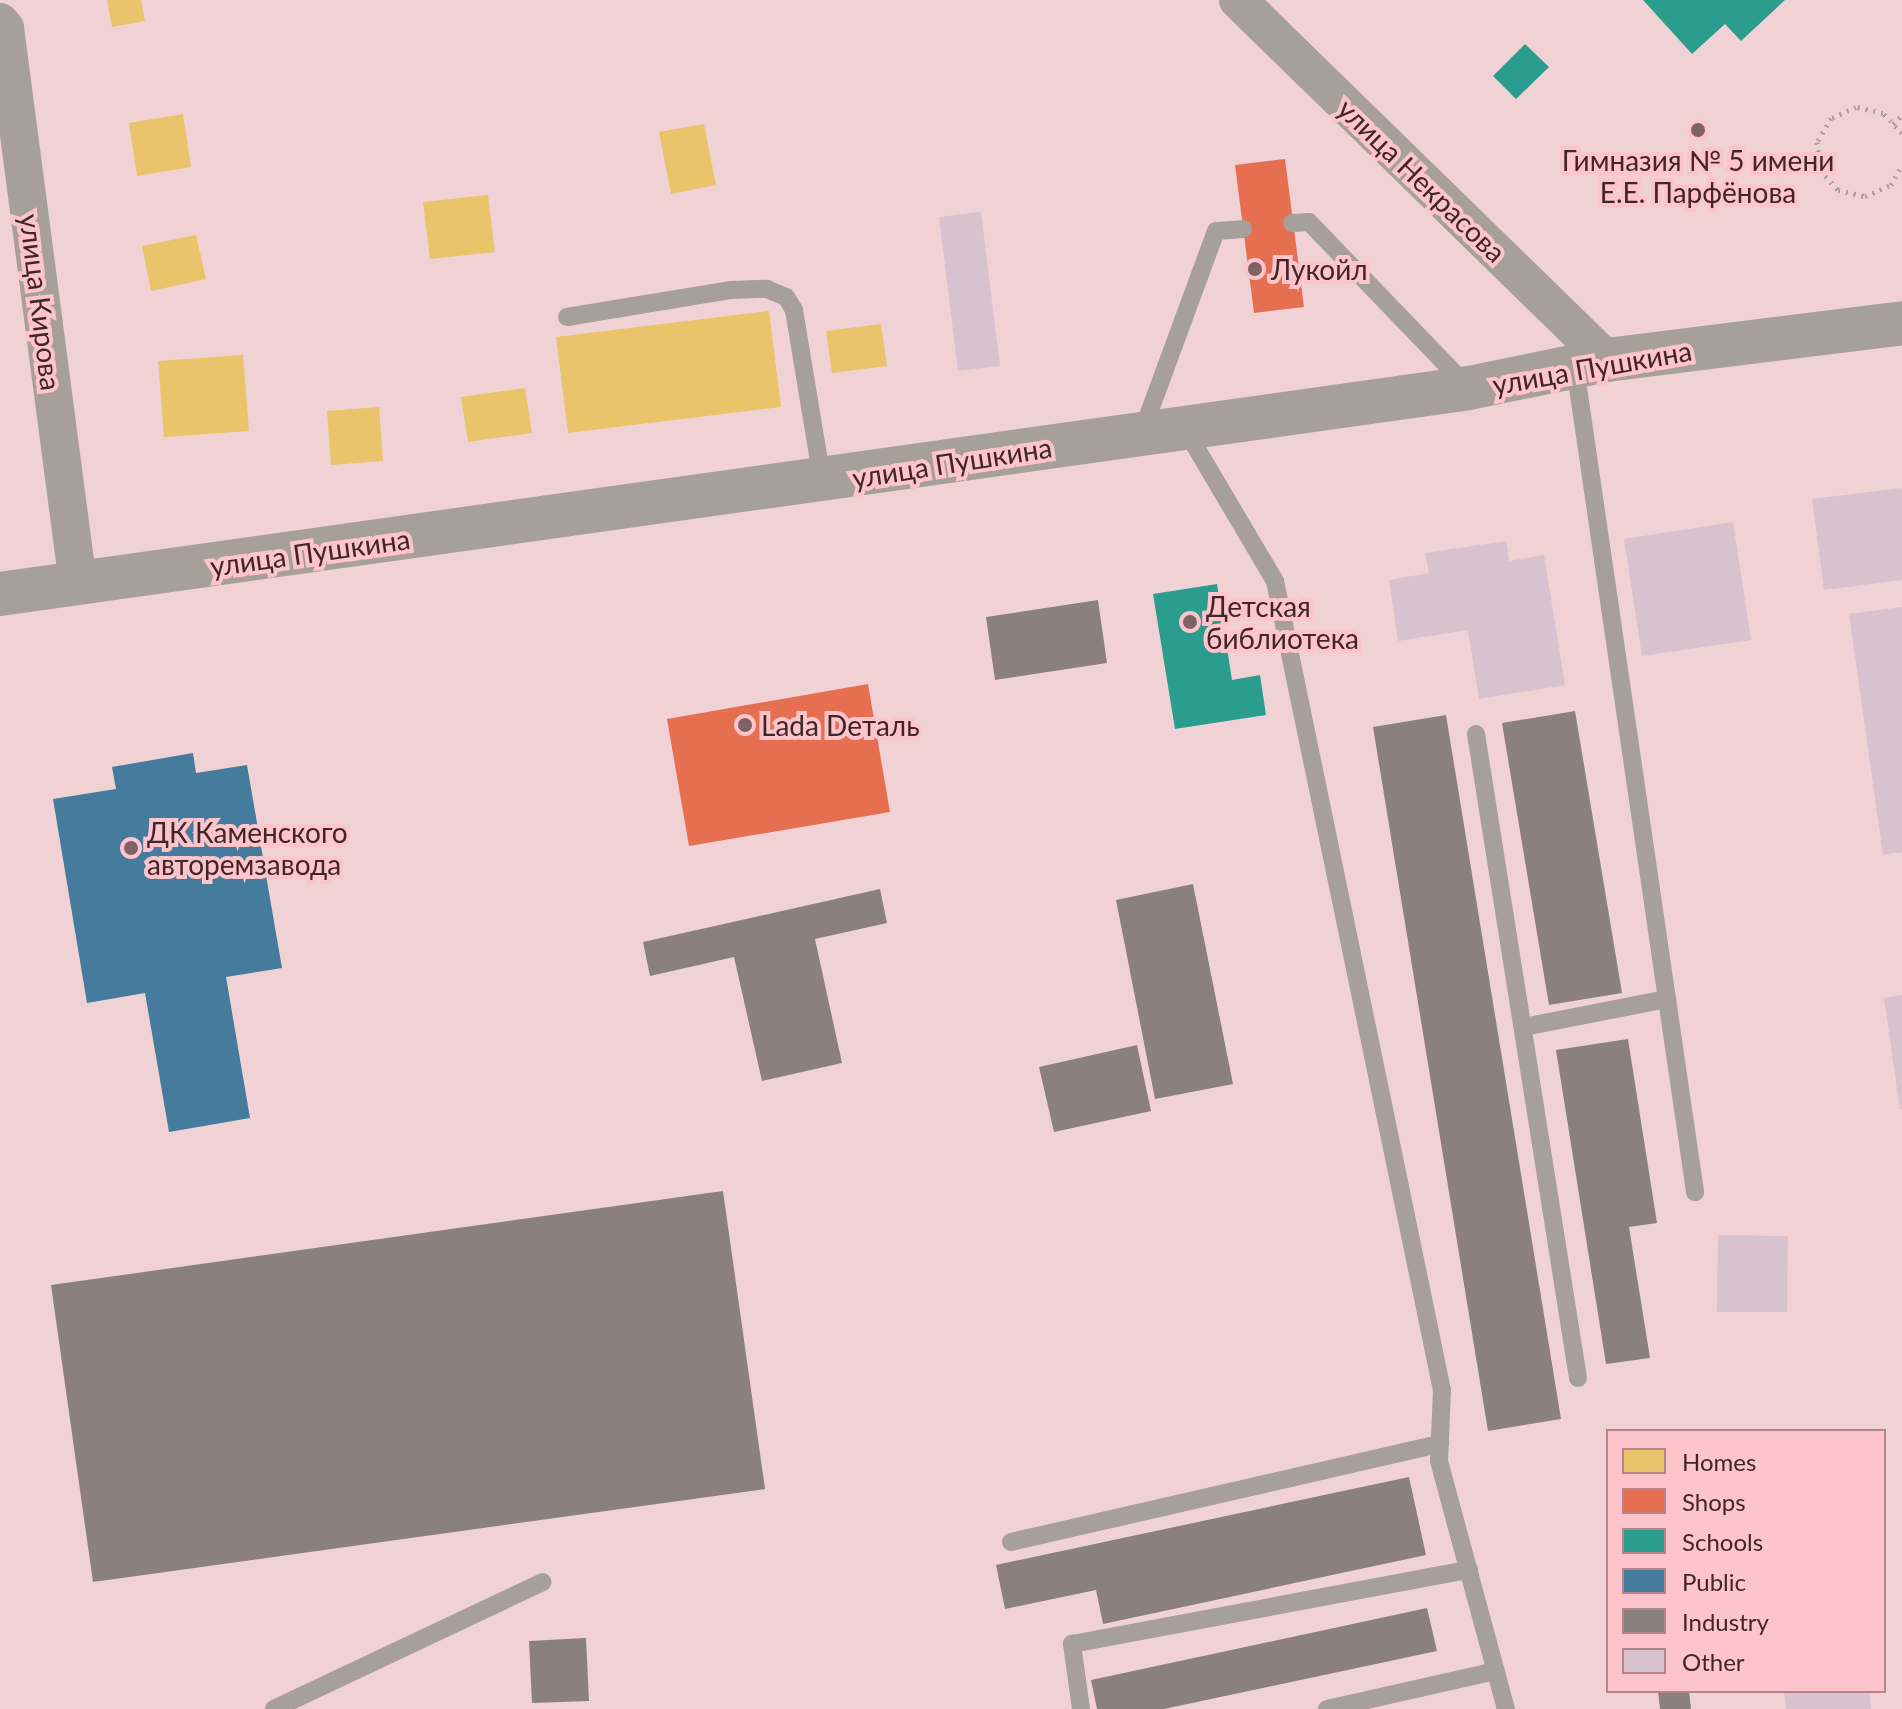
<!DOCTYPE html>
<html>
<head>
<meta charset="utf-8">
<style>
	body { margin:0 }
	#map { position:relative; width:1902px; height:1709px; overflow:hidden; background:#f0d2d5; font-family:Lato,sans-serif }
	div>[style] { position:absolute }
	.homes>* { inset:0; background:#e9c46a }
	.shops>* { inset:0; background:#e76f51 }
	.schools>* { inset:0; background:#2a9d8f }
	.public>* { inset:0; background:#457b9d }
	.industry>* { inset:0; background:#8a817c }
	.building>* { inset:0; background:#d7c2cd }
	.path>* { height:5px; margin-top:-2.5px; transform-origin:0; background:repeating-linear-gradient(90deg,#ae9f9f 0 2px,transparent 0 8px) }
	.service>* { height:18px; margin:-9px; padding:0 9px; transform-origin:9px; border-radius:9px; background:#a79f9a }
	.minor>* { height:38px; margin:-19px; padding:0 19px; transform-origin:19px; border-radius:19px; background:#a79f9a }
	.tertiary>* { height:44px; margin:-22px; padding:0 22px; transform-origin:22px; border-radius:22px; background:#a79f9a }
	.dots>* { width:22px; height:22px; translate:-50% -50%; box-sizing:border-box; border:4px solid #fdc5cb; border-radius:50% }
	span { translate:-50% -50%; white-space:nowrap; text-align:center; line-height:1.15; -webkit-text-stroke:8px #fdc5cb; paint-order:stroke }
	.poi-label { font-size:28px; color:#402629 }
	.left { translate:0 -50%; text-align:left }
	.street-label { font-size:28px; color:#402629 }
	.legend { position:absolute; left:1606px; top:1429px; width:280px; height:264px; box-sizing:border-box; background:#fdc5cb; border:2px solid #b1858a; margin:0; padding:10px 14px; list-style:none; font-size:24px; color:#402629 }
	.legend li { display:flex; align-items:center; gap:16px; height:40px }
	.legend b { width:40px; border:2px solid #b1858a }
</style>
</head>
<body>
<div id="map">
	<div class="homes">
		<i style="clip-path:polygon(107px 0,141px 0,145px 21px,112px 27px)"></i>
		<i style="clip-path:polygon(183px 114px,191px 167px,137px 176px,129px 123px)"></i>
		<i style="clip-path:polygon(704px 124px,716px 185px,671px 194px,659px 132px)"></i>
		<i style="clip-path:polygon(488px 195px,495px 252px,430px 259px,423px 202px)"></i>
		<i style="clip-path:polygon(196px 235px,206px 279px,151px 291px,142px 246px)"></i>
		<i style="clip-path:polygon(769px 311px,781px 407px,568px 433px,556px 337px)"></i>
		<i style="clip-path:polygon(881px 324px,887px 366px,832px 373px,826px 331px)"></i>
		<i style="clip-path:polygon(243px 355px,249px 431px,164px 437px,158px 361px)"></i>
		<i style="clip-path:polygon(525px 388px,532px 433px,468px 442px,461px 397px)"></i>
		<i style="clip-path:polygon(379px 407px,383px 461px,331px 465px,327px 411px)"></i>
	</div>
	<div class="shops">
		<i style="clip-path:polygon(1285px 159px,1304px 307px,1254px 313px,1235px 165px)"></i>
		<i style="clip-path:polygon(868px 684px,890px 812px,689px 846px,667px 719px)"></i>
	</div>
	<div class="schools">
		<i style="clip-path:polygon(1643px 0,1785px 0,1741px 41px,1725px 24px,1692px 54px)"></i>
		<i style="clip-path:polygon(1525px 44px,1549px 67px,1516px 99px,1493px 76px)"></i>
		<i style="clip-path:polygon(1217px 584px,1232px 680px,1260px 675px,1266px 715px,1175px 729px,1153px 594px)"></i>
	</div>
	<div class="public">
		<i style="clip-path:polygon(193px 753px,196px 773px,247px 765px,282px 968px,226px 977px,250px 1118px,169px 1132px,145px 993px,87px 1003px,53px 799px,116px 789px,112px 767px)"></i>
	</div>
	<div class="industry">
		<i style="clip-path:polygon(1098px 600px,1107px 663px,995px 680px,986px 617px)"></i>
		<i style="clip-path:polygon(1575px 711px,1622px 993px,1549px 1005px,1502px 723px)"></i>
		<i style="clip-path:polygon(1446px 715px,1561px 1419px,1488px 1431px,1373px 727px)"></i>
		<i style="clip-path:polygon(1193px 884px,1233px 1084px,1155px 1099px,1116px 900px)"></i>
		<i style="clip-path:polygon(880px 889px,887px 923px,815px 939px,842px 1063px,762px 1081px,734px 957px,650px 976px,643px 942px)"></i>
		<i style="clip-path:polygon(1628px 1039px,1657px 1223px,1629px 1227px,1650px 1358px,1606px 1364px,1556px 1050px)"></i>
		<i style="clip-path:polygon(1137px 1045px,1151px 1111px,1054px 1132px,1039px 1067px)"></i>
		<i style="clip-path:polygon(723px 1191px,765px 1489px,93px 1582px,51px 1285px)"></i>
		<i style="clip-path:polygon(1409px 1477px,1426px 1555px,1103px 1624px,1096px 1590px,1005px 1609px,996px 1565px)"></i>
		<i style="clip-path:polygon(1427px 1608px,1437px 1651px,1164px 1709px,1097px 1709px,1091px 1680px)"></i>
		<i style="clip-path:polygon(586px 1638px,589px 1701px,532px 1703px,529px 1641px)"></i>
		<i style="clip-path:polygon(1658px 1691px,1689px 1691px,1691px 1709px,1660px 1709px)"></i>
	</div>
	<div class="building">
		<i style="clip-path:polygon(981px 212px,1000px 366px,958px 371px,939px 217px)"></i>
		<i style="clip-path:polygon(1902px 488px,1902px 580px,1824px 590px,1812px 499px)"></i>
		<i style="clip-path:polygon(1733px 522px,1751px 640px,1642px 656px,1624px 539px)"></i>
		<i style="clip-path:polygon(1506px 541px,1509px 561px,1544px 555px,1565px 685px,1479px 699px,1468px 630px,1398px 641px,1389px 580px,1429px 573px,1425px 553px)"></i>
		<i style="clip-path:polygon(1902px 607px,1902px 852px,1883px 855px,1849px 614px)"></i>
		<i style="clip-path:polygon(1902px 995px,1902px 1109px,1900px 1109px,1884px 998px)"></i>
		<i style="clip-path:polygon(1718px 1235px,1788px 1236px,1787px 1312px,1717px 1312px)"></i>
		<i style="clip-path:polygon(1784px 1691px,1869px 1691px,1871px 1709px,1786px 1709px)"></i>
	</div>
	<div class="path">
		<i style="left:1893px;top:124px;width:13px;rotate:-45deg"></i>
		<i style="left:1902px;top:133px;width:28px;rotate:-134deg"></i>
		<i style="left:1883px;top:113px;width:28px;rotate:-167deg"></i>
		<i style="left:1856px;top:107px;width:27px;rotate:156deg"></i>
		<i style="left:1831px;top:118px;width:28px;rotate:120deg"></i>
		<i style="left:1817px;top:142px;width:28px;rotate:84deg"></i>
		<i style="left:1820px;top:170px;width:27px;rotate:48deg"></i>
		<i style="left:1838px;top:190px;width:28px;rotate:13deg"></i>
		<i style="left:1865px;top:196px;width:28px;rotate:-23deg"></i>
		<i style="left:1891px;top:185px;width:23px;rotate:-61deg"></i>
	</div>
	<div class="service">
		<i style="left:1292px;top:223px;width:17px;rotate:-3deg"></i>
		<i style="left:1309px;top:222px;width:228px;rotate:46.1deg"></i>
		<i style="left:567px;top:317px;width:165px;rotate:-9.4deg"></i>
		<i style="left:730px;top:290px;width:37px;rotate:-2deg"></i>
		<i style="left:767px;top:289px;width:21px;rotate:23deg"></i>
		<i style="left:786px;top:297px;width:15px;rotate:58deg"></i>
		<i style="left:794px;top:310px;width:171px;rotate:80.6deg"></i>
		<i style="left:1575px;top:367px;width:834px;rotate:81.72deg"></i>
		<i style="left:1185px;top:429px;width:177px;rotate:59.4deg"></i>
		<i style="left:1275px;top:581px;width:826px;rotate:78.34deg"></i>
		<i style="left:1442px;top:1390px;width:71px;rotate:92.4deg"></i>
		<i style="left:1439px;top:1461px;width:257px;rotate:74.9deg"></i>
		<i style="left:1142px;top:432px;width:214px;rotate:-69.8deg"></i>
		<i style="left:1216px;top:231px;width:27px;rotate:-4deg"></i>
		<i style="left:1476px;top:734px;width:652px;rotate:81deg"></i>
		<i style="left:1524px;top:1027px;width:146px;rotate:-11.1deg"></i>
		<i style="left:1011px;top:1542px;width:440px;rotate:-12.9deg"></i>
		<i style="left:274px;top:1709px;width:297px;rotate:-25.3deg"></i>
		<i style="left:1081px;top:1709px;width:66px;rotate:-97.9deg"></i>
		<i style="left:1072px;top:1644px;width:404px;rotate:-10.6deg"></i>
		<i style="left:1327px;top:1709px;width:173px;rotate:-12.7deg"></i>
	</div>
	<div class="minor">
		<i style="left:1238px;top:0;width:516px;rotate:44.29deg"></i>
		<i style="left:0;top:22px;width:8px;rotate:50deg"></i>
		<i style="left:5px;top:28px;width:561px;rotate:82.52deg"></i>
	</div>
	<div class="tertiary">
		<i style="left:0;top:594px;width:1483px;rotate:-7.98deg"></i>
		<i style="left:1469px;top:388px;width:141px;rotate:-11.5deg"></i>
		<i style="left:1607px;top:360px;width:297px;rotate:-7.1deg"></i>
	</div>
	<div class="dots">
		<i style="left:1698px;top:130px;background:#7e6265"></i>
		<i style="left:1255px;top:269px;background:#7e6265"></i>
		<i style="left:1190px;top:622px;background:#7e6265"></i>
		<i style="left:745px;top:725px;background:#7e6265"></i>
		<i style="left:131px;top:848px;background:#7e6265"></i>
	</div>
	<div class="poi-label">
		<span style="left:1698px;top:176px">Гимназия № 5 имени<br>Е.Е. Парфёнова</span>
		<span class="left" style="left:1271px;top:269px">Лукойл</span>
		<span class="left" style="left:1206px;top:622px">Детская<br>библиотека</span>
		<span class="left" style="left:761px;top:725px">Lada Dеталь</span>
		<span class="left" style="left:147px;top:848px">ДК Каменского<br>авторемзавода</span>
	</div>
	<div class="street-label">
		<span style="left:1422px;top:180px;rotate:44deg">улица Некрасова</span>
		<span style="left:41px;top:302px;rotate:83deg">улица Кирова</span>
		<span style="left:1592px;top:367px;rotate:-10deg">улица Пушкина</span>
		<span style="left:952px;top:462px;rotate:-9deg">улица Пушкина</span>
		<span style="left:310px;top:552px;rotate:-8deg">улица Пушкина</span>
	</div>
	<ul class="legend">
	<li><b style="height:22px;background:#e9c46a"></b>Homes</li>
	<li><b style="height:22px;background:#e76f51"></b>Shops</li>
	<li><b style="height:22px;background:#2a9d8f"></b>Schools</li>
	<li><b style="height:22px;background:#457b9d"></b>Public</li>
	<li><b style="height:22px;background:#8a817c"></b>Industry</li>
	<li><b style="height:22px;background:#d7c2cd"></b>Other</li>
	</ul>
</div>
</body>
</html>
